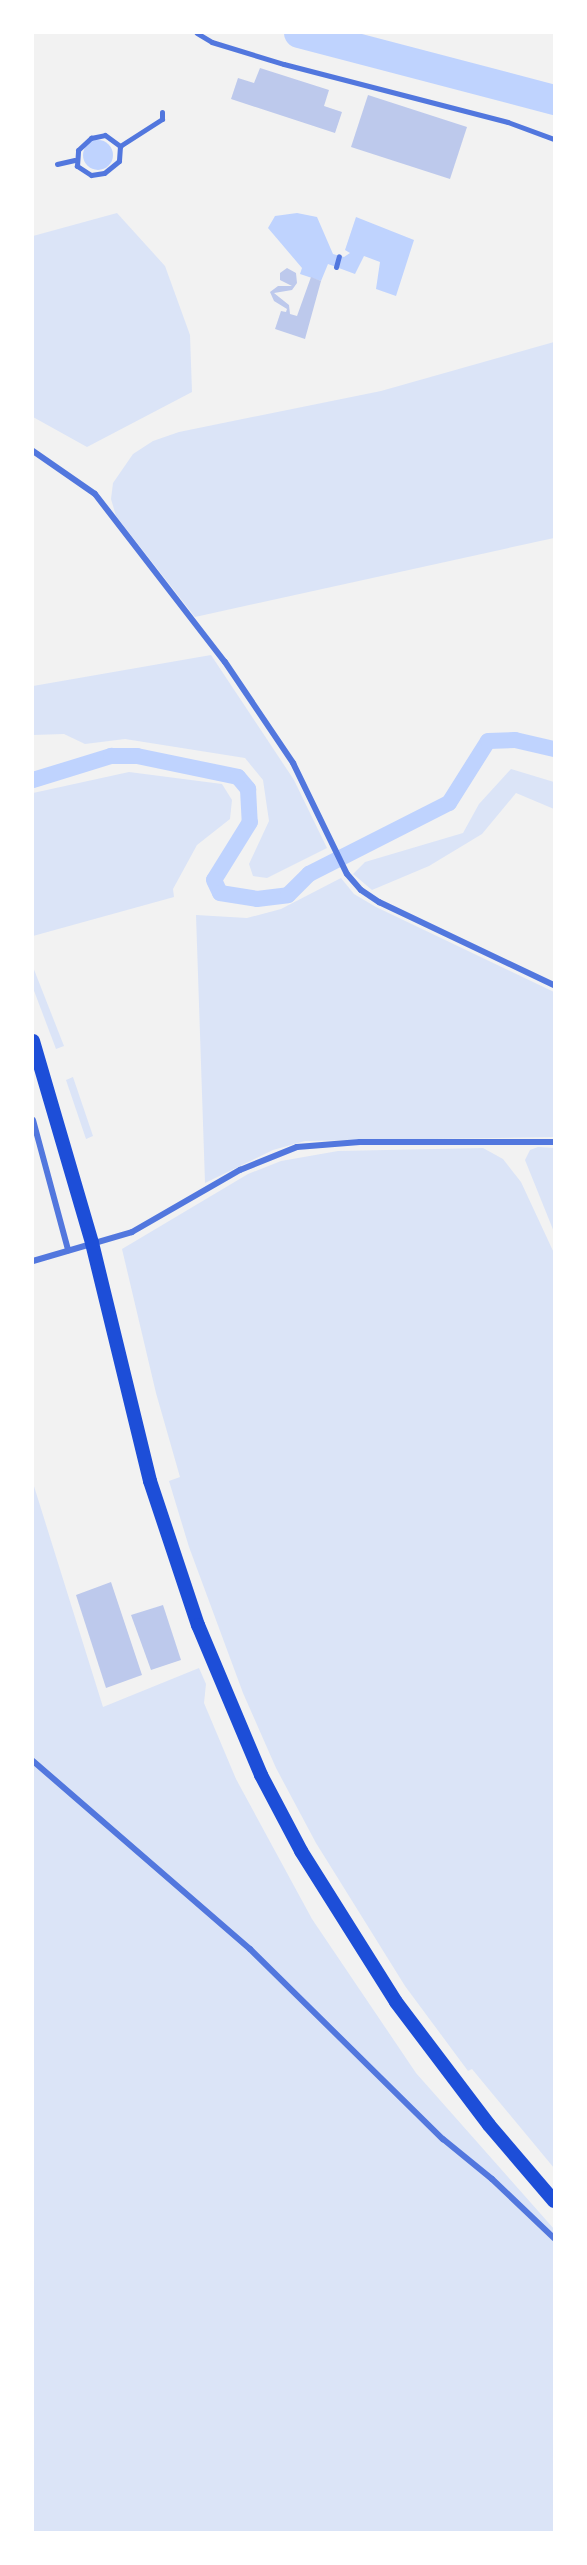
<!DOCTYPE html>
<html>
<head>
<meta charset="utf-8">
<style>
	body { margin:0 }
	#map { position:relative; width:587px; height:2565px; overflow:hidden; background:#f2f2f2; font-family:Jost,sans-serif }
	div>[style] { position:absolute }
	.green>* { inset:0; background:#dbe4f7 }
	.water>* { inset:0; background:#bfd3fe }
	.round { border-radius:50% }
	.canal>* { height:16px; margin:-8px; padding:0 8px; transform-origin:8px; border-radius:8px; background:#bfd3fe }
	.river>* { height:30px; margin:-15px; padding:0 15px; transform-origin:15px; border-radius:15px; background:#bfd3fe }
	.building>* { inset:0; background:#bdc9ec }
	.service>* { height:4.5px; margin:-2.25px; padding:0 2.25px; transform-origin:2.25px; border-radius:2.25px; background:#5277de }
	.pedestrian>* { height:5px; margin:-2.5px; padding:0 2.5px; transform-origin:2.5px; border-radius:2.5px; background:#5277de }
	.minor>* { height:6px; margin:-3px; padding:0 3px; transform-origin:3px; border-radius:3px; background:#5277de }
	.primary>* { height:14px; margin:-7px; padding:0 7px; transform-origin:7px; border-radius:7px; background:#1d4ed8 }
	span { translate:-50% -50%; white-space:nowrap; text-align:center; line-height:1.15; -webkit-text-stroke:5px #fff; paint-order:stroke }
	.frame { position:absolute; inset:0; border:34px solid #fff; pointer-events:none }
</style>
</head>
<body>
<div id="map">
	<div class="green">
		<i style="clip-path:polygon(117px 213px,165px 266px,190px 335px,192px 392px,87px 447px,33px 417px,33px 236px)"></i>
		<i style="clip-path:polygon(554px 342px,554px 538px,195px 617px,116px 516px,111px 499px,113px 483px,133px 454px,153px 441px,179px 432px,381px 391px)"></i>
		<i style="clip-path:polygon(211px 655px,294px 780px,327px 848px,267px 878px,253px 876px,249px 864px,269px 821px,263px 780px,245px 758px,125px 739px,85px 744px,64px 734px,33px 735px,33px 686px)"></i>
		<i style="clip-path:polygon(511px 769px,554px 782px,554px 809px,516px 793px,482px 834px,429px 866px,372px 890px,353px 874px,365px 862px,463px 833px,479px 804px)"></i>
		<i style="clip-path:polygon(129px 772px,222px 784px,232px 800px,230px 819px,197px 845px,173px 889px,174px 897px,33px 936px,33px 793px)"></i>
		<i style="clip-path:polygon(341px 878px,354px 894px,376px 907px,554px 992px,554px 1137px,305px 1141px,273px 1150px,205px 1183px,196px 915px,247px 918px,281px 909px)"></i>
		<i style="clip-path:polygon(33px 967px,64px 1046px,56px 1049px,33px 988px)"></i>
		<i style="clip-path:polygon(73px 1077px,93px 1136px,86px 1139px,66px 1080px)"></i>
		<i style="clip-path:polygon(538px 1147px,554px 1148px,554px 1232px,525px 1160px,530px 1150px)"></i>
		<i style="clip-path:polygon(483px 1148px,503px 1159px,521px 1182px,554px 1253px,554px 2168px,472px 2069px,468px 2071px,405px 1986px,316px 1843px,276px 1768px,243px 1693px,189px 1547px,169px 1481px,180px 1477px,156px 1393px,122px 1249px,248px 1174px,281px 1161px,338px 1151px)"></i>
		<i style="clip-path:polygon(33px 1483px,103px 1707px,199px 1668px,206px 1684px,204px 1703px,236px 1779px,312px 1919px,416px 2073px,554px 2229px,554px 2532px,33px 2532px)"></i>
	</div>
	<div class="water">
		<i class="round" style="left:83px;top:140px;width:30px;height:30px"></i>
		<i style="clip-path:polygon(297px 213px,317px 217px,333px 254px,344px 257px,350px 253px,345px 250px,356px 217px,414px 240px,396px 296px,376px 289px,380px 262px,364px 256px,355px 274px,328px 264px,321px 281px,300px 274px,302px 268px,268px 228px,275px 216px)"></i>
	</div>
	<div class="canal">
		<i style="left:33px;top:780px;width:82px;rotate:-17.1deg"></i>
		<i style="left:111px;top:756px;width:26px"></i>
		<i style="left:137px;top:756px;width:103px;rotate:11.7deg"></i>
		<i style="left:238px;top:777px;width:16px;rotate:50deg"></i>
		<i style="left:248px;top:789px;width:33px;rotate:87deg"></i>
		<i style="left:250px;top:822px;width:68px;rotate:121.8deg"></i>
		<i style="left:214px;top:880px;width:14px;rotate:65deg"></i>
		<i style="left:220px;top:893px;width:37px;rotate:9deg"></i>
		<i style="left:257px;top:899px;width:31px;rotate:-7deg"></i>
		<i style="left:288px;top:895px;width:30px;rotate:-45deg"></i>
		<i style="left:309px;top:874px;width:157px;rotate:-26.9deg"></i>
		<i style="left:449px;top:803px;width:73px;rotate:-57.8deg"></i>
		<i style="left:488px;top:741px;width:27px;rotate:-2deg"></i>
		<i style="left:515px;top:740px;width:40px;rotate:13deg"></i>
	</div>
	<div class="river">
		<i style="left:299px;top:33px;width:264px;rotate:14.7deg"></i>
	</div>
	<div class="building">
		<i style="clip-path:polygon(260px 68px,329px 90px,324px 106px,342px 112px,335px 133px,231px 99px,238px 78px,254px 83px)"></i>
		<i style="clip-path:polygon(368px 95px,467px 127px,450px 179px,351px 147px)"></i>
		<i style="clip-path:polygon(287px 268px,296px 273px,297px 283px,292px 290px,274px 293px,289px 305px,290px 314px,297px 316px,311px 277px,321px 281px,305px 339px,275px 329px,281px 311px,286px 312px,287px 309px,274px 301px,270px 292px,278px 286px,292px 286px,280px 280px,280px 273px)"></i>
		<i style="clip-path:polygon(111px 1582px,142px 1675px,106px 1688px,76px 1595px)"></i>
		<i style="clip-path:polygon(163px 1605px,181px 1660px,151px 1670px,131px 1615px)"></i>
	</div>
	<div class="service">
		<i style="left:197px;top:33px;width:17px;rotate:31deg"></i>
		<i style="left:212px;top:42px;width:75px;rotate:17deg"></i>
		<i style="left:284px;top:64px;width:231px;rotate:14.5deg"></i>
		<i style="left:508px;top:122px;width:49px;rotate:20.3deg"></i>
	</div>
	<div class="pedestrian">
		<i style="left:120px;top:146px;width:15px;rotate:94deg"></i>
		<i style="left:119px;top:161px;width:19px;rotate:141deg"></i>
		<i style="left:104px;top:173px;width:13px;rotate:171deg"></i>
		<i style="left:91px;top:175px;width:17px;rotate:-147deg"></i>
		<i style="left:77px;top:166px;width:16px;rotate:-86deg"></i>
		<i style="left:78px;top:150px;width:18px;rotate:-43deg"></i>
		<i style="left:91px;top:138px;width:14px;rotate:-12deg"></i>
		<i style="left:105px;top:135px;width:19px;rotate:36deg"></i>
		<i style="left:120px;top:146px;width:50px;rotate:-32.7deg"></i>
		<i style="left:162px;top:119px;width:7px;rotate:-90deg"></i>
		<i style="left:57px;top:164px;width:18px;rotate:-13deg"></i>
		<i style="left:336px;top:267px;width:11px;rotate:-75deg"></i>
	</div>
	<div class="minor">
		<i style="left:33px;top:451px;width:75px;rotate:34.7deg"></i>
		<i style="left:95px;top:494px;width:212px;rotate:52.3deg"></i>
		<i style="left:225px;top:662px;width:122px;rotate:56deg"></i>
		<i style="left:293px;top:763px;width:123px;rotate:64.1deg"></i>
		<i style="left:347px;top:874px;width:21px;rotate:49deg"></i>
		<i style="left:361px;top:890px;width:22px;rotate:34deg"></i>
		<i style="left:379px;top:902px;width:194px;rotate:25.4deg"></i>
		<i style="left:33px;top:1120px;width:135px;rotate:74.9deg"></i>
		<i style="left:33px;top:1261px;width:103px;rotate:-16.3deg"></i>
		<i style="left:132px;top:1232px;width:125px;rotate:-29.9deg"></i>
		<i style="left:240px;top:1170px;width:61px;rotate:-22deg"></i>
		<i style="left:297px;top:1147px;width:63px;rotate:-4.5deg"></i>
		<i style="left:360px;top:1142px;width:194px"></i>
		<i style="left:33px;top:1761px;width:287px;rotate:40.9deg"></i>
		<i style="left:250px;top:1949px;width:271px;rotate:44.6deg"></i>
		<i style="left:443px;top:2139px;width:63px;rotate:39.2deg"></i>
		<i style="left:492px;top:2179px;width:86px;rotate:43.6deg"></i>
	</div>
	<div class="primary">
		<i style="left:33px;top:1041px;width:210px;rotate:73.7deg"></i>
		<i style="left:92px;top:1243px;width:245px;rotate:76.3deg"></i>
		<i style="left:150px;top:1481px;width:152px;rotate:71.6deg"></i>
		<i style="left:198px;top:1625px;width:163px;rotate:67.2deg"></i>
		<i style="left:261px;top:1775px;width:86px;rotate:62.2deg"></i>
		<i style="left:301px;top:1851px;width:178px;rotate:57.8deg"></i>
		<i style="left:396px;top:2002px;width:154px;rotate:52.9deg"></i>
		<i style="left:489px;top:2125px;width:100px;rotate:49.5deg"></i>
	</div>
	<div class="frame"></div>
</div>
</body>
</html>
